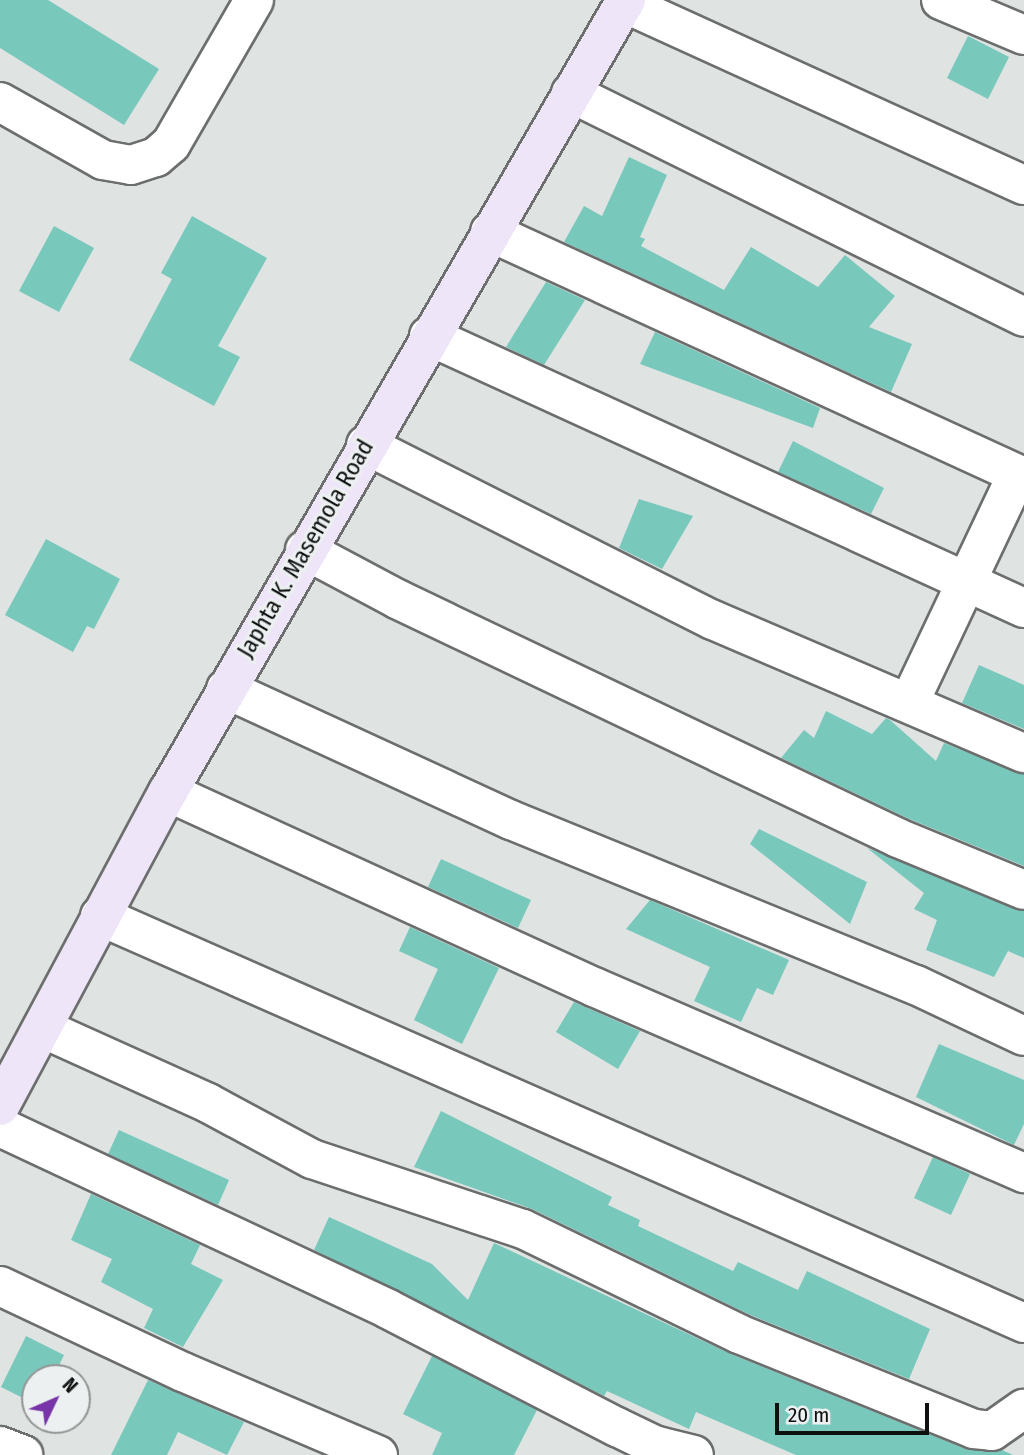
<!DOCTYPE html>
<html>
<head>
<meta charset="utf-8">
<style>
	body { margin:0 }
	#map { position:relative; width:1024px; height:1455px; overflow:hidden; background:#dfe3e2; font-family:"Fira Sans Condensed",sans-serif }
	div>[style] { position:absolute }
	.building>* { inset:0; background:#78c8bc }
	.roads { filter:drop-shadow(2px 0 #6b6e6d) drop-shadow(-2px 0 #6b6e6d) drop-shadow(0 2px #6b6e6d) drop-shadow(0 -2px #6b6e6d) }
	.street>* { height:38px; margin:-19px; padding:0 19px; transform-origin:19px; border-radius:19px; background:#fff }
	.secondary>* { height:38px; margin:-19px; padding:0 19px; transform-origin:19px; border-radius:19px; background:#eee5f8 }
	span { translate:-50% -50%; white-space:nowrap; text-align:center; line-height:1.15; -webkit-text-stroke:6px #ecf0f0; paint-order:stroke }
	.street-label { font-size:24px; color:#0f1010 }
	.north { position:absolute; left:21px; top:1364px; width:70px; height:70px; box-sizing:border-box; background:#ecf0f0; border:2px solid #949696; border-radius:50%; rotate:46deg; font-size:19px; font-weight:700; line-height:28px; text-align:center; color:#0f1010 }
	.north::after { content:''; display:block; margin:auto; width:24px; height:32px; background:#7733a7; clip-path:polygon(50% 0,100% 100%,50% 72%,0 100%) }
	.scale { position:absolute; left:775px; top:1403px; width:154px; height:32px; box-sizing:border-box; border:4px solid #0f1010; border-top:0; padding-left:9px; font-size:21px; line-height:24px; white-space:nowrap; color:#0f1010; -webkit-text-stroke:5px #ecf0f0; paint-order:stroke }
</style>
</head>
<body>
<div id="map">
	<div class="building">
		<i style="clip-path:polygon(0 0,48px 0,159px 69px,124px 125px,0 48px)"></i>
		<i style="clip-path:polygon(968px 36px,1009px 57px,988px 99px,947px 78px)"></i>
		<i style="clip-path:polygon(629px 157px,667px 175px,640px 237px,645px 239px,641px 246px,724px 290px,751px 247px,818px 287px,845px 255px,895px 296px,869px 327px,912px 344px,891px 392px,564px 242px,584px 206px,602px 216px)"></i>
		<i style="clip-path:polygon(192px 216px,267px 258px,218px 346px,240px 357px,214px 406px,129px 360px,172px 279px,161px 273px)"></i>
		<i style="clip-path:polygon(54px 226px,94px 248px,59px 312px,19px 291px)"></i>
		<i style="clip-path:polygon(546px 282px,585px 300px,544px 365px,506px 347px)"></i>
		<i style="clip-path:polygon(655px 332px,820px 408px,813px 428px,640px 364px)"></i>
		<i style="clip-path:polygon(793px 441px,884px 488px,871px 514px,778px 472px)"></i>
		<i style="clip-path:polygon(639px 499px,693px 516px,662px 569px,619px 548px)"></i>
		<i style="clip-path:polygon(46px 539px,120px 579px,94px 629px,87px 626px,73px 652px,5px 615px)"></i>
		<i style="clip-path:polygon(979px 665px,1024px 685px,1024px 729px,962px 703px)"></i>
		<i style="clip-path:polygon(826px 711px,872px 734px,886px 718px,890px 720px,936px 761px,944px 743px,1024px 774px,1024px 866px,907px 818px,781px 758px,804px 730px,814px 738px)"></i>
		<i style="clip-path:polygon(759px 829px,867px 882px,850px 924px,750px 844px)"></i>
		<i style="clip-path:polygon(867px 848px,1024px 911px,1024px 958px,1008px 951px,994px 977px,926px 950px,937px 920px,914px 909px,924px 893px)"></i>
		<i style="clip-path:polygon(441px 859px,531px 900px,518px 928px,428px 887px)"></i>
		<i style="clip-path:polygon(650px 900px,789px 960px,773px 995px,757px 988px,741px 1022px,694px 1001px,710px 967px,626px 929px)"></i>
		<i style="clip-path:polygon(410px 927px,499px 968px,462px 1044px,414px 1020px,438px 969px,399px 951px)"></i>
		<i style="clip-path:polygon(574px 1002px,640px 1031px,618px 1069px,556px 1032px)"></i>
		<i style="clip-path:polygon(939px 1044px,1024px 1080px,1024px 1124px,1014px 1145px,916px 1097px)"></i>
		<i style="clip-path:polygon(441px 1111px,612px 1197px,608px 1205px,640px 1220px,638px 1226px,733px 1271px,738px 1262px,798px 1290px,807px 1271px,930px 1329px,909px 1379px,748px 1314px,532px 1209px,414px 1167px)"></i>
		<i style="clip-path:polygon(119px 1130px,229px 1180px,218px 1205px,108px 1154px)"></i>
		<i style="clip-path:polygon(933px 1157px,970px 1174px,951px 1215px,914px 1198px)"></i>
		<i style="clip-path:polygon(91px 1194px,200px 1245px,191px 1264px,223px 1280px,183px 1347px,144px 1328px,153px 1309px,101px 1282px,112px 1259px,71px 1240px)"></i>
		<i style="clip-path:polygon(329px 1217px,432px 1264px,468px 1300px,494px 1243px,731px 1354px,966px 1449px,1002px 1450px,1013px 1455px,796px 1455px,696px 1412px,689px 1429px,607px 1391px,604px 1396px,314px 1250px)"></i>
		<i style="clip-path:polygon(26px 1336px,64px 1355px,53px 1378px,35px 1378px,35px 1404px,1px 1387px)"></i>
		<i style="clip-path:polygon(432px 1356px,537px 1410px,514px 1455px,432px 1455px,442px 1433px,403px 1414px)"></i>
		<i style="clip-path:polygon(148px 1380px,244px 1422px,227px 1455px,178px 1432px,167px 1455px,111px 1455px)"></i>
	</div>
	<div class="roads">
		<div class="street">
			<i style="left:941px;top:0;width:90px;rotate:22.9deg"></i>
			<i style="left:624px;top:3px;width:439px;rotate:24.5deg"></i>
			<i style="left:571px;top:93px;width:505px;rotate:26.31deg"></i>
			<i style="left:0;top:102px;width:118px;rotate:29.4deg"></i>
			<i style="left:103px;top:160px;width:28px;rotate:10deg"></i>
			<i style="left:131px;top:165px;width:26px;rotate:-18deg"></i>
			<i style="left:156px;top:157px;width:20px;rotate:-41deg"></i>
			<i style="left:171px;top:144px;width:166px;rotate:-60deg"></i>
			<i style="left:490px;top:232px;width:588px;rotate:24.65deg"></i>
			<i style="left:429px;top:336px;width:654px;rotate:24.57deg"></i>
			<i style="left:366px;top:445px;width:389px;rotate:26.8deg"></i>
			<i style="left:713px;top:620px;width:338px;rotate:23.2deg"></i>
			<i style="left:305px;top:550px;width:104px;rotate:28deg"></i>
			<i style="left:397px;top:599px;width:555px;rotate:25.5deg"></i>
			<i style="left:898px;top:838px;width:136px;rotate:22.4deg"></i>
			<i style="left:226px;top:689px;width:314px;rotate:24.7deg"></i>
			<i style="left:511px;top:820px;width:437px;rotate:22.2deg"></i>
			<i style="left:916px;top:985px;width:119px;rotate:25.3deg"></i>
			<i style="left:910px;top:701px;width:250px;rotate:-64.7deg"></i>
			<i style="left:168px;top:792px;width:469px;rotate:24.6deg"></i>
			<i style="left:594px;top:987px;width:469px;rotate:23.4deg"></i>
			<i style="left:100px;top:916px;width:1010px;rotate:23.77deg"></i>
			<i style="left:42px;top:1028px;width:182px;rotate:24.3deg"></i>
			<i style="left:208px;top:1103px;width:118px;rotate:28.3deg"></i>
			<i style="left:312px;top:1159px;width:222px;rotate:18.4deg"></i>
			<i style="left:523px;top:1229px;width:240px;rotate:25.9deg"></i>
			<i style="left:739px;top:1334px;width:253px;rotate:22deg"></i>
			<i style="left:974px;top:1429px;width:18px;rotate:6deg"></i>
			<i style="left:992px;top:1431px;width:39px;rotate:-35deg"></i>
			<i style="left:0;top:1127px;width:429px;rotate:25.1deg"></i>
			<i style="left:388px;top:1309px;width:258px;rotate:27.3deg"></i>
			<i style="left:617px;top:1427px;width:41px;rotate:25.9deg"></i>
			<i style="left:654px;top:1445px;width:41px;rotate:14deg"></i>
			<i style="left:0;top:1286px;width:202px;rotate:25.2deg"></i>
			<i style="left:183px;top:1372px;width:212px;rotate:23.1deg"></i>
			<i style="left:0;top:1446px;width:25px;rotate:21deg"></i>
		</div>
		<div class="secondary">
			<i style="left:0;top:1106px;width:356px;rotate:-61.9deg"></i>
			<i style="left:168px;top:792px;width:915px;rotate:-59.96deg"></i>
		</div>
	</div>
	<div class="street-label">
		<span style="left:306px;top:549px;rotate:-60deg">Japhta K. Masemola Road</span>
	</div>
	<div class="north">N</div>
	<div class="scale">20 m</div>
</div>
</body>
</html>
